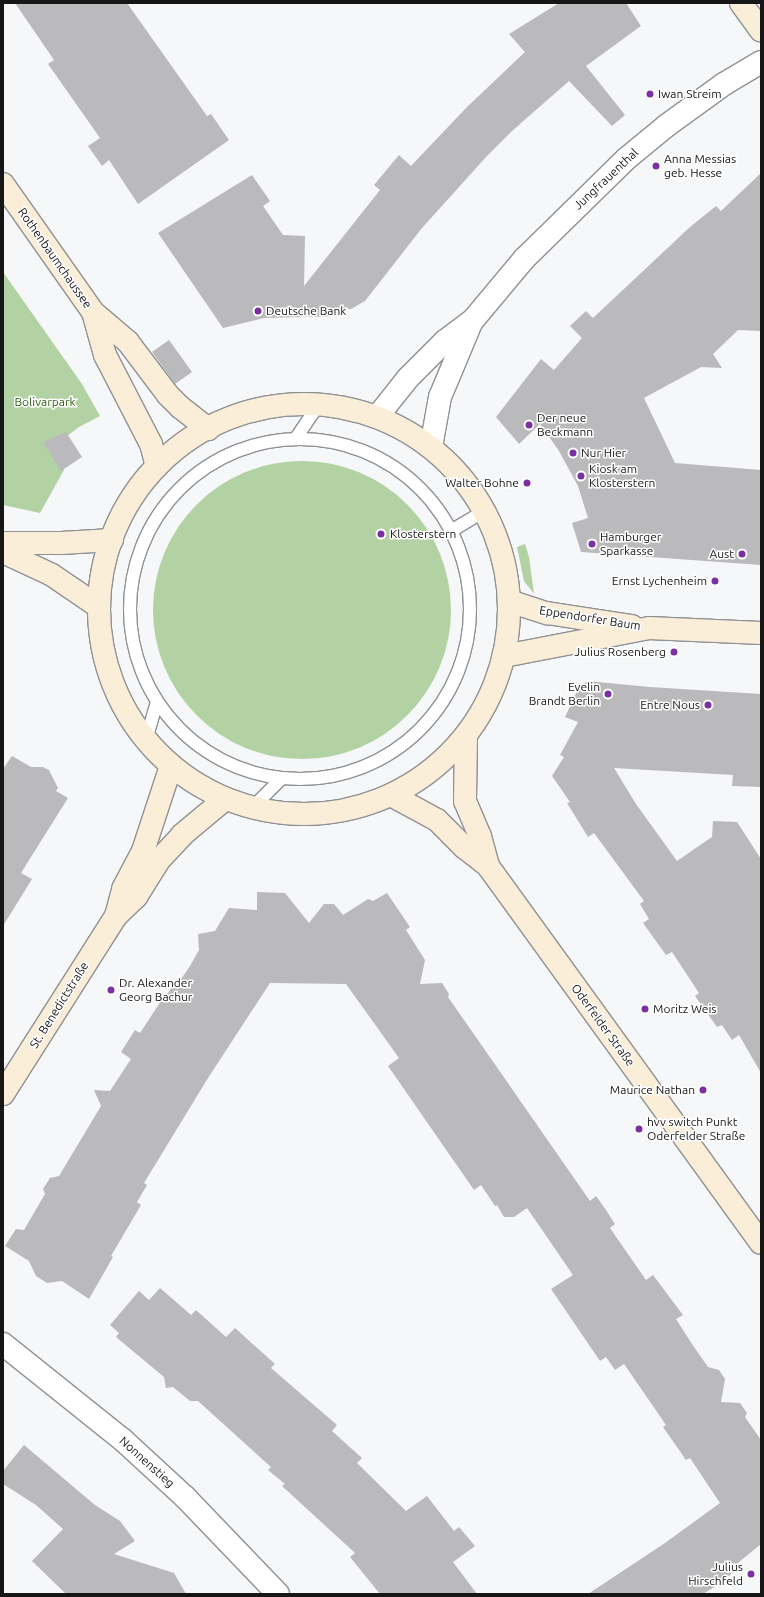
<!DOCTYPE html>
<html>
<head>
<meta charset="utf-8">
<style>
	body { margin:0 }
	#map { position:relative; width:764px; height:1597px; overflow:hidden; background:#f6f7f9; font-family:Ubuntu,sans-serif }
	div>[style] { position:absolute }
	.green>* { inset:0; background:#b2d2a3 }
	.round { border-radius:50% }
	.building>* { inset:0; background:#bab9bb }
	.roads { filter:drop-shadow(1px 0 #909193) drop-shadow(-1px 0 #909193) drop-shadow(0 1px #909193) drop-shadow(0 -1px #909193) }
	.lane>* { height:12px; margin:-6px; padding:0 6px; transform-origin:6px; border-radius:6px; background:#fff }
	.lane>.ring { margin:-6px; padding:0; box-sizing:content-box; background:none; border:12px solid #fff; border-radius:50% }
	.street>* { height:22px; margin:-11px; padding:0 11px; transform-origin:11px; border-radius:11px; background:#fff }
	.secondary>* { height:22px; margin:-11px; padding:0 11px; transform-origin:11px; border-radius:11px; background:#faeed9 }
	.secondary>.ring { margin:-11px; padding:0; box-sizing:content-box; background:none; border:22px solid #faeed9; border-radius:50% }
	.dots>* { width:11px; height:11px; translate:-50% -50%; box-sizing:border-box; border:2px solid #fff; border-radius:50% }
	span { translate:-50% -50%; white-space:nowrap; text-align:center; line-height:1.15; -webkit-text-stroke:3px #fff; paint-order:stroke }
	.poi-label { font-size:12px; color:#161617 }
	.left { translate:0 -50%; text-align:left }
	.right { translate:-100% -50%; text-align:right }
	.street-label { font-size:12px; color:#161617 }
	.park-label { font-size:12px; color:#2e5a11 }
	.frame { position:absolute; inset:0; border:4px solid #161617; pointer-events:none }
</style>
</head>
<body>
<div id="map">
	<div class="green">
		<i style="clip-path:polygon(3px 272px,82px 384px,100px 416px,79px 427px,49px 450px,64px 470px,40px 513px,3px 505px)"></i>
		<i class="round" style="left:153px;top:461px;width:298px;height:298px"></i>
		<i style="clip-path:polygon(525px 544px,529px 557px,534px 594px,524px 581px,517px 547px)"></i>
	</div>
	<div class="building">
		<i style="clip-path:polygon(15px 3px,127px 3px,207px 116px,211px 114px,229px 140px,138px 204px,109px 160px,102px 166px,88px 146px,100px 138px,48px 64px,54px 60px)"></i>
		<i style="clip-path:polygon(559px 3px,626px 3px,641px 26px,586px 66px,625px 115px,612px 126px,569px 81px,512px 131px,487px 156px,422px 228px,365px 301px,351px 309px,345px 309px,345px 316px,264px 318px,223px 328px,158px 233px,252px 175px,270px 201px,263px 206px,283px 235px,305px 236px,304px 286px,380px 190px,374px 185px,399px 155px,411px 166px,467px 107px,525px 52px,509px 34px)"></i>
		<i style="clip-path:polygon(761px 173px,761px 331px,738px 330px,713px 354px,722px 368px,701px 367px,644px 398px,675px 463px,761px 470px,761px 565px,581px 552px,572px 523px,588px 518px,578px 486px,559px 451px,540px 424px,519px 444px,496px 417px,541px 359px,554px 370px,582px 338px,570px 326px,586px 311px,593px 318px,690px 227px,716px 206px,721px 211px)"></i>
		<i style="clip-path:polygon(169px 340px,192px 372px,175px 384px,152px 352px)"></i>
		<i style="clip-path:polygon(66px 432px,82px 457px,61px 471px,43px 442px)"></i>
		<i style="clip-path:polygon(587px 681px,650px 687px,761px 694px,761px 787px,732px 786px,733px 775px,614px 768px,636px 804px,677px 861px,712px 837px,713px 821px,737px 822px,761px 859px,761px 1073px,739px 1035px,732px 1040px,722px 1025px,717px 1027px,695px 996px,699px 993px,672px 952px,666px 955px,643px 923px,649px 919px,640px 904px,644px 901px,594px 833px,588px 837px,567px 803px,570px 802px,552px 776px,564px 757px,560px 755px,578px 722px,565px 717px,577px 691px)"></i>
		<i style="clip-path:polygon(12px 756px,31px 767px,43px 767px,49px 770px,58px 788px,56px 791px,68px 798px,21px 873px,32px 879px,3px 926px,3px 769px)"></i>
		<i style="clip-path:polygon(257px 892px,285px 893px,309px 923px,324px 904px,334px 904px,343px 915px,368px 899px,373px 901px,387px 893px,410px 927px,406px 930px,425px 960px,420px 984px,442px 983px,449px 994px,448px 997px,590px 1201px,596px 1196px,606px 1210px,615px 1224px,610px 1228px,646px 1280px,653px 1275px,683px 1315px,676px 1319px,692px 1344px,708px 1367px,719px 1370px,725px 1379px,721px 1402px,740px 1403px,747px 1413px,745px 1417px,761px 1440px,761px 1544px,733px 1567px,731px 1574px,716px 1586px,703px 1594px,588px 1594px,665px 1543px,720px 1503px,690px 1458px,686px 1460px,663px 1427px,666px 1425px,624px 1364px,615px 1370px,606px 1357px,600px 1361px,551px 1289px,573px 1275px,527px 1208px,514px 1217px,504px 1217px,497px 1205px,495px 1206px,481px 1185px,474px 1190px,388px 1066px,399px 1058px,346px 984px,270px 983px,208px 1078px,144px 1183px,147px 1185px,137px 1202px,141px 1205px,111px 1256px,113px 1257px,89px 1299px,62px 1281px,47px 1283px,36px 1276px,29px 1261px,5px 1246px,16px 1229px,24px 1230px,45px 1194px,43px 1189px,50px 1178px,59px 1176px,101px 1106px,94px 1090px,110px 1091px,131px 1059px,121px 1052px,135px 1030px,140px 1033px,161px 1001px,163px 1002px,174px 983px,177px 985px,190px 966px,199px 950px,198px 934px,215px 931px,229px 908px,257px 910px)"></i>
		<i style="clip-path:polygon(160px 1288px,191px 1315px,196px 1310px,226px 1337px,235px 1328px,275px 1364px,271px 1368px,337px 1425px,332px 1431px,362px 1458px,357px 1463px,406px 1511px,427px 1496px,454px 1531px,459px 1527px,475px 1546px,453px 1562px,477px 1594px,380px 1594px,350px 1557px,355px 1553px,282px 1486px,285px 1484px,268px 1470px,271px 1467px,198px 1401px,190px 1401px,173px 1387px,166px 1388px,164px 1377px,116px 1337px,119px 1333px,110px 1325px,139px 1291px,149px 1300px)"></i>
		<i style="clip-path:polygon(24px 1445px,95px 1505px,120px 1521px,135px 1541px,114px 1554px,174px 1573px,186px 1594px,66px 1594px,32px 1561px,63px 1529px,36px 1505px,3px 1484px,3px 1471px)"></i>
	</div>
	<div class="roads">
		<div class="lane">
			<i style="left:296px;top:438px;width:41px;rotate:-55.9deg"></i>
			<i class="ring" style="left:130px;top:439px;width:328px;height:328px"></i>
			<i style="left:451px;top:531px;width:39px;rotate:-31deg"></i>
			<i style="left:146px;top:740px;width:40px;rotate:-74deg"></i>
			<i style="left:252px;top:808px;width:42px;rotate:-45deg"></i>
		</div>
		<div class="street">
			<i style="left:377px;top:417px;width:50px;rotate:-51.5deg"></i>
			<i style="left:408px;top:378px;width:52px;rotate:-45deg"></i>
			<i style="left:445px;top:341px;width:35px;rotate:-37deg"></i>
			<i style="left:473px;top:320px;width:80px;rotate:-50.1deg"></i>
			<i style="left:524px;top:259px;width:143px;rotate:-44.4deg"></i>
			<i style="left:626px;top:159px;width:52px;rotate:-39.5deg"></i>
			<i style="left:666px;top:126px;width:72px;rotate:-35.9deg"></i>
			<i style="left:724px;top:84px;width:43px;rotate:-30.7deg"></i>
			<i style="left:431px;top:447px;width:51px;rotate:-79.8deg"></i>
			<i style="left:440px;top:397px;width:80px;rotate:-67.3deg"></i>
			<i style="left:3px;top:1344px;width:154px;rotate:38.7deg"></i>
			<i style="left:123px;top:1440px;width:84px;rotate:42.6deg"></i>
			<i style="left:185px;top:1497px;width:134px;rotate:46.2deg"></i>
		</div>
		<div class="secondary">
			<i style="left:741px;top:3px;width:34px;rotate:54deg"></i>
			<i style="left:3px;top:184px;width:156px;rotate:54.9deg"></i>
			<i style="left:93px;top:312px;width:46px;rotate:40.6deg"></i>
			<i style="left:128px;top:342px;width:66px;rotate:53deg"></i>
			<i style="left:168px;top:395px;width:17px;rotate:45deg"></i>
			<i style="left:180px;top:407px;width:36px;rotate:38deg"></i>
			<i style="left:93px;top:312px;width:45px;rotate:74.4deg"></i>
			<i style="left:105px;top:355px;width:100px;rotate:62.7deg"></i>
			<i style="left:151px;top:444px;width:23px;rotate:75deg"></i>
			<i class="ring" style="left:99px;top:404px;width:388px;height:388px"></i>
			<i style="left:3px;top:543px;width:58px"></i>
			<i style="left:61px;top:543px;width:51px;rotate:-3.4deg"></i>
			<i style="left:3px;top:552px;width:54px;rotate:25.1deg"></i>
			<i style="left:52px;top:575px;width:57px;rotate:34.2deg"></i>
			<i style="left:509px;top:601px;width:40px;rotate:18deg"></i>
			<i style="left:547px;top:613px;width:86px;rotate:8.7deg"></i>
			<i style="left:504px;top:656px;width:148px;rotate:-10.9deg"></i>
			<i style="left:649px;top:628px;width:112px;rotate:2.6deg"></i>
			<i style="left:466px;top:736px;width:65px;rotate:90.9deg"></i>
			<i style="left:465px;top:801px;width:38px;rotate:67deg"></i>
			<i style="left:480px;top:836px;width:31px;rotate:75deg"></i>
			<i style="left:391px;top:795px;width:52px;rotate:28.5deg"></i>
			<i style="left:437px;top:820px;width:38px;rotate:45deg"></i>
			<i style="left:464px;top:847px;width:31px;rotate:38deg"></i>
			<i style="left:488px;top:866px;width:465px;rotate:54.1deg"></i>
			<i style="left:116px;top:916px;width:28px;rotate:-75deg"></i>
			<i style="left:123px;top:889px;width:43px;rotate:-62.2deg"></i>
			<i style="left:143px;top:851px;width:89px;rotate:-71.8deg"></i>
			<i style="left:3px;top:1094px;width:211px;rotate:-57.6deg"></i>
			<i style="left:116px;top:916px;width:28px;rotate:-44deg"></i>
			<i style="left:136px;top:897px;width:44px;rotate:-58.1deg"></i>
			<i style="left:159px;top:860px;width:34px;rotate:-47deg"></i>
			<i style="left:182px;top:835px;width:56px;rotate:-39.9deg"></i>
		</div>
	</div>
	<div class="dots">
		<i style="left:650px;top:94px;background:#7b30a2"></i>
		<i style="left:656px;top:166px;background:#7b30a2"></i>
		<i style="left:258px;top:311px;background:#7b30a2"></i>
		<i style="left:529px;top:425px;background:#7b30a2"></i>
		<i style="left:573px;top:453px;background:#7b30a2"></i>
		<i style="left:581px;top:476px;background:#7b30a2"></i>
		<i style="left:527px;top:483px;background:#7b30a2"></i>
		<i style="left:381px;top:534px;background:#7b30a2"></i>
		<i style="left:592px;top:544px;background:#7b30a2"></i>
		<i style="left:742px;top:554px;background:#7b30a2"></i>
		<i style="left:715px;top:581px;background:#7b30a2"></i>
		<i style="left:674px;top:652px;background:#7b30a2"></i>
		<i style="left:608px;top:694px;background:#7b30a2"></i>
		<i style="left:708px;top:705px;background:#7b30a2"></i>
		<i style="left:111px;top:990px;background:#7b30a2"></i>
		<i style="left:645px;top:1009px;background:#7b30a2"></i>
		<i style="left:703px;top:1090px;background:#7b30a2"></i>
		<i style="left:639px;top:1129px;background:#7b30a2"></i>
		<i style="left:751px;top:1574px;background:#7b30a2"></i>
	</div>
	<div class="poi-label">
		<span class="left" style="left:658px;top:94px">Iwan Streim</span>
		<span class="left" style="left:664px;top:166px">Anna Messias<br>geb. Hesse</span>
		<span class="left" style="left:266px;top:311px">Deutsche Bank</span>
		<span class="left" style="left:537px;top:425px">Der neue<br>Beckmann</span>
		<span class="left" style="left:581px;top:453px">Nur Hier</span>
		<span class="left" style="left:589px;top:476px">Kiosk am<br>Klosterstern</span>
		<span class="right" style="left:519px;top:483px">Walter Bohne</span>
		<span class="left" style="left:390px;top:534px">Klosterstern</span>
		<span class="left" style="left:600px;top:544px">Hamburger<br>Sparkasse</span>
		<span class="right" style="left:734px;top:554px">Aust</span>
		<span class="right" style="left:707px;top:581px">Ernst Lychenheim</span>
		<span class="right" style="left:666px;top:652px">Julius Rosenberg</span>
		<span class="right" style="left:600px;top:694px">Evelin<br>Brandt Berlin</span>
		<span class="right" style="left:700px;top:705px">Entre Nous</span>
		<span class="left" style="left:119px;top:990px">Dr. Alexander<br>Georg Bachur</span>
		<span class="left" style="left:653px;top:1009px">Moritz Weis</span>
		<span class="right" style="left:695px;top:1090px">Maurice Nathan</span>
		<span class="left" style="left:647px;top:1129px">hvv switch Punkt<br>Oderfelder Straße</span>
		<span class="right" style="left:743px;top:1574px">Julius<br>Hirschfeld</span>
	</div>
	<div class="street-label">
		<span style="left:606px;top:179px;rotate:-43deg">Jungfrauenthal</span>
		<span style="left:55px;top:258px;rotate:55deg">Rothenbaumchaussee</span>
		<span style="left:590px;top:618px;rotate:9deg">Eppendorfer Baum</span>
		<span style="left:59px;top:1005px;rotate:-58deg">St. Benedictstraße</span>
		<span style="left:603px;top:1025px;rotate:54deg">Oderfelder Straße</span>
		<span style="left:147px;top:1462px;rotate:42deg">Nonnenstieg</span>
	</div>
	<div class="park-label">
		<span style="left:45px;top:402px">Bolivarpark</span>
	</div>
	<div class="frame"></div>
</div>
</body>
</html>
